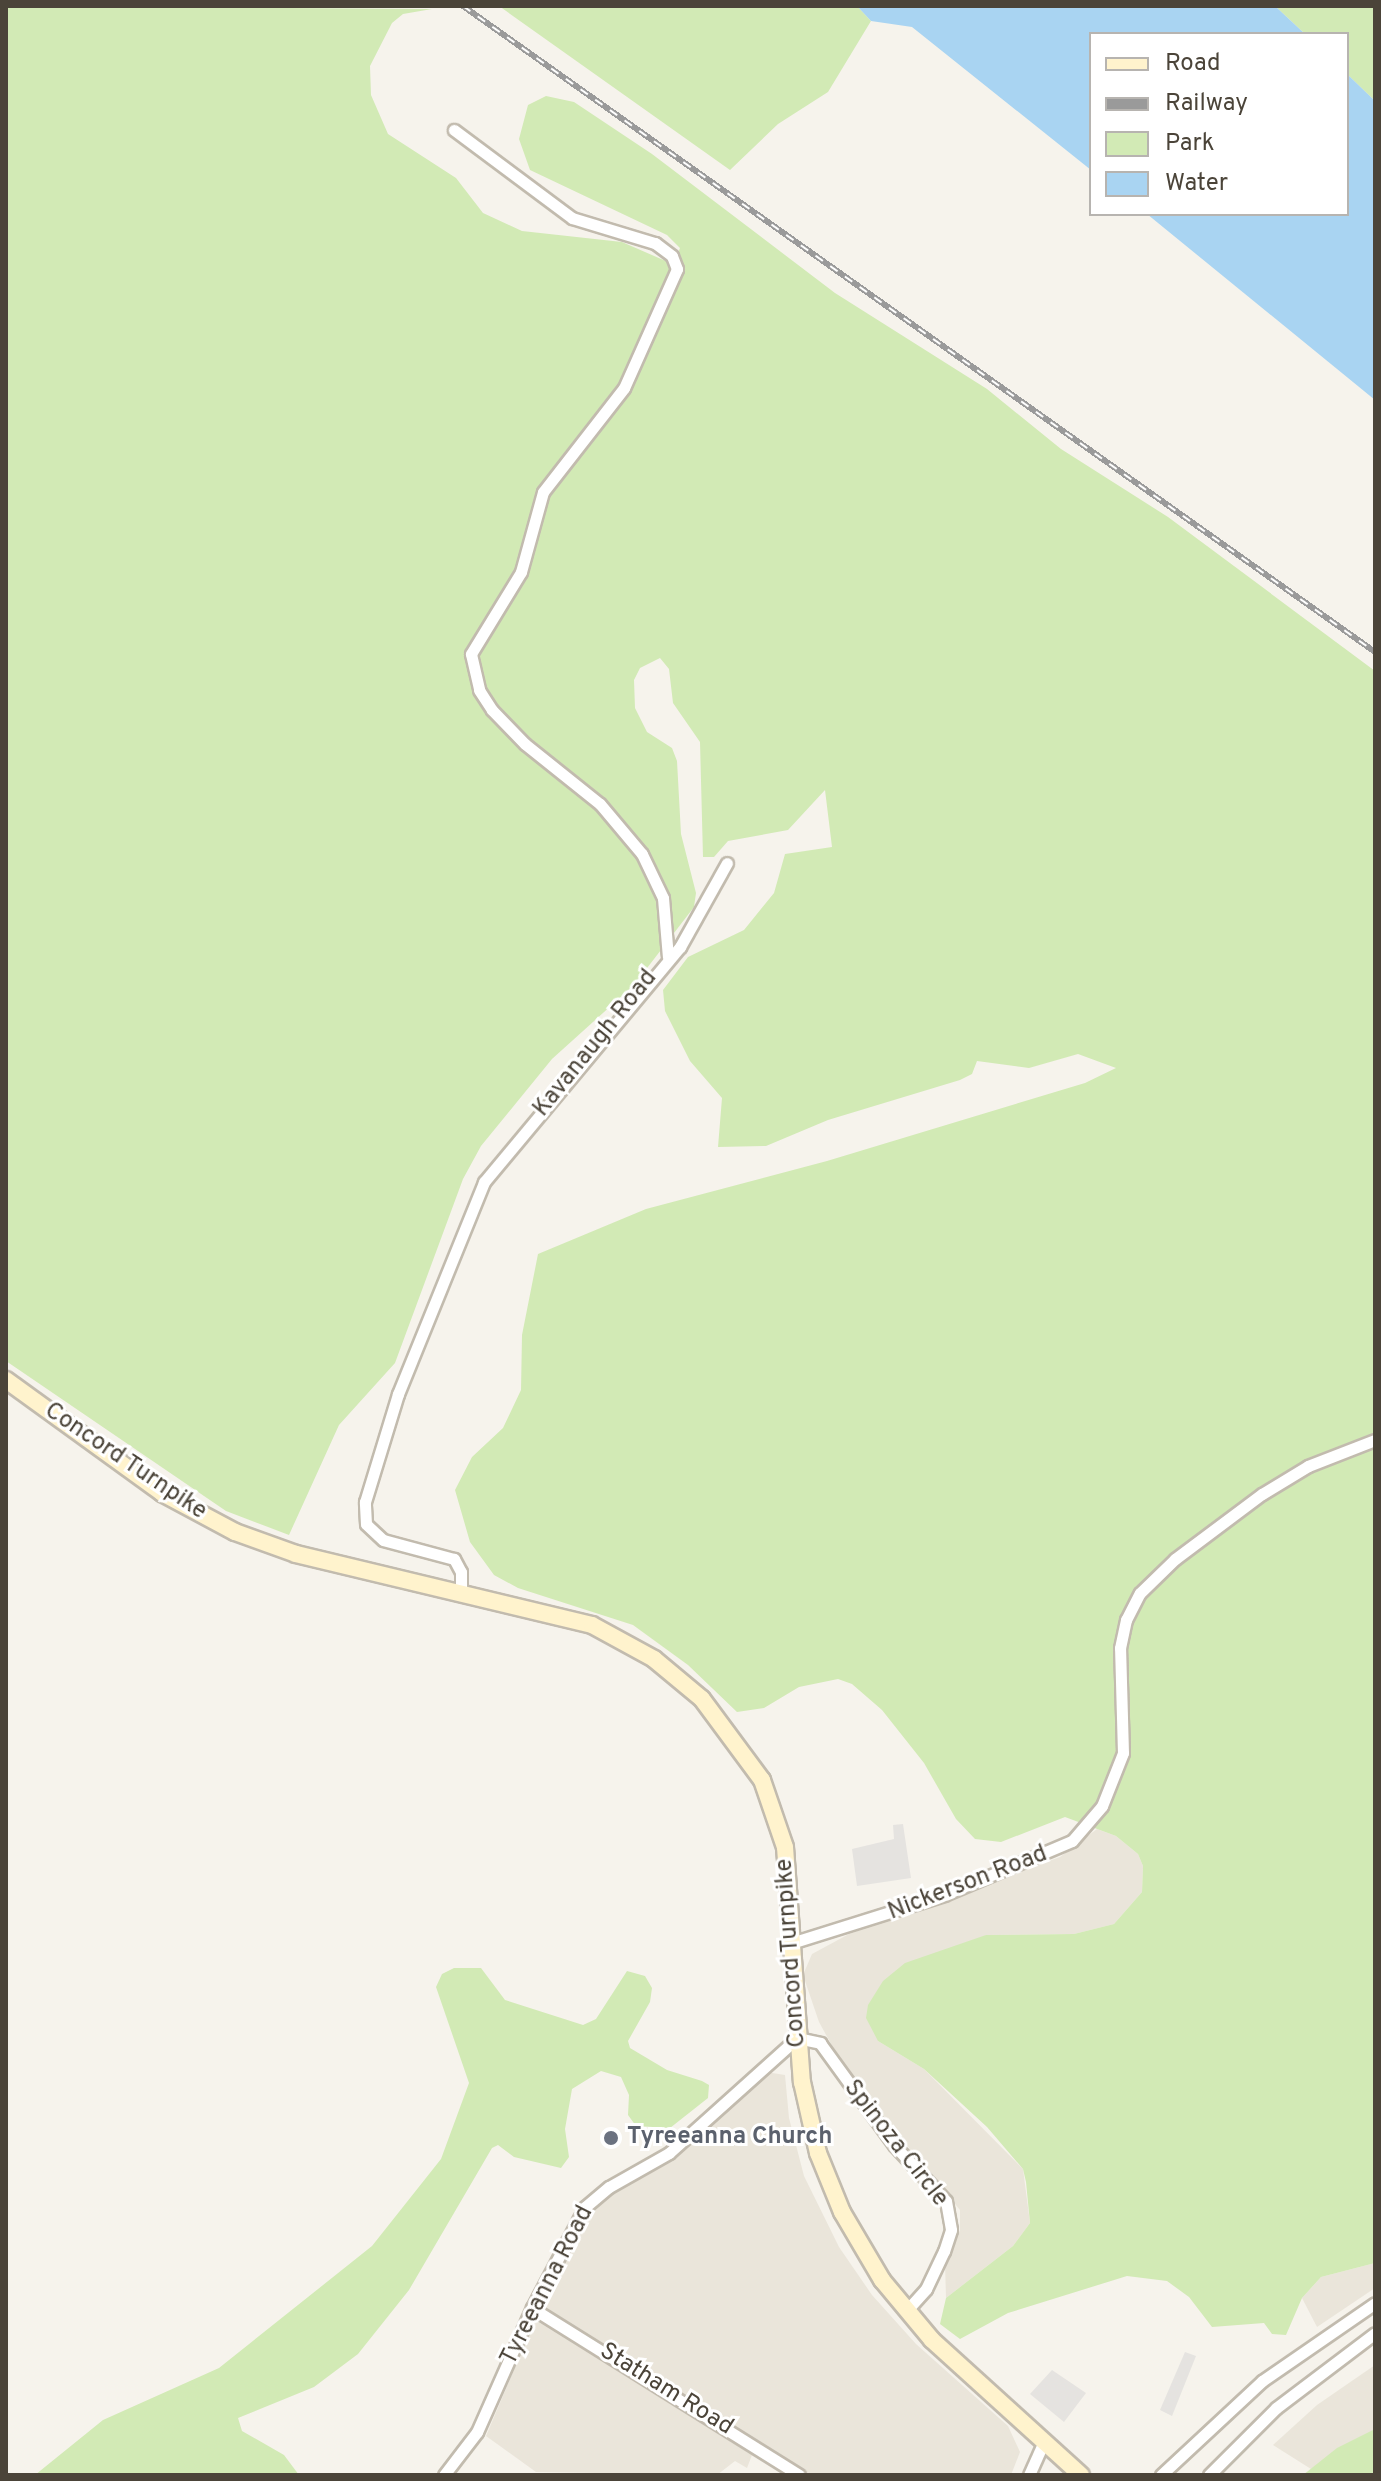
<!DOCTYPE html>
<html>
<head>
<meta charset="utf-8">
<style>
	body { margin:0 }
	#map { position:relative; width:1381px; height:2481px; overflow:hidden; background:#f6f3ec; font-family:Overpass,sans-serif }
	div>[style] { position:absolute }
	.residential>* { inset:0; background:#eae5da }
	.green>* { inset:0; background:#d2eab5 }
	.parking>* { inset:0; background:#e5e3e0 }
	.water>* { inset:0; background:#a9d4f2 }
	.roads { filter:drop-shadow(2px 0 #c2bbae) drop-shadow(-2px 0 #c2bbae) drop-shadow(0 2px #c2bbae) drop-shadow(0 -2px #c2bbae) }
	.street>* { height:11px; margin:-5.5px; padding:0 5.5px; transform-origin:5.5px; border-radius:5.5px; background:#fff }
	.secondary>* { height:16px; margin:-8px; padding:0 8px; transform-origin:8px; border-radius:8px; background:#fff3cd }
	.rail>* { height:6px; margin-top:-3px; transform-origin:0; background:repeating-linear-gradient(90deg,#fff 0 9px,#9a9a9a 0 18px); box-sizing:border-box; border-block:2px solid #9a9a9a }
	.dots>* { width:22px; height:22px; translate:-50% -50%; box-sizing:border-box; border:4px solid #fff; border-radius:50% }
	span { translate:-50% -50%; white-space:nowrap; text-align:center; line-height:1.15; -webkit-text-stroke:6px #fff; paint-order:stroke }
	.street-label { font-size:24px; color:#4b4439 }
	.worship-label { font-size:24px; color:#5b616d; font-weight:700 }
	.left { translate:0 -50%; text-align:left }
	.frame { position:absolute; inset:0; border:8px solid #4b4439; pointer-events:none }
	.legend { position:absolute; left:1089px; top:32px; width:260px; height:184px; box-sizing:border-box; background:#fff; border:2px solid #b7b4b0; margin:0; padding:10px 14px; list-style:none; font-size:24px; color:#4b4439 }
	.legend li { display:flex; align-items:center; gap:16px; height:40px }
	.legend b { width:40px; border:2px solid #b7b4b0 }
</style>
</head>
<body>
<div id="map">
	<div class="residential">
		<i style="clip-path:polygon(1097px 1829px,1116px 1836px,1138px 1854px,1143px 1866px,1142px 1892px,1114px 1924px,1074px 1934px,986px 1935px,878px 2041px,924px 2069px,1023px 2169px,1030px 2223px,1013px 2246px,946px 2298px,945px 2263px,960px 2230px,960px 2210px,847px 2073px,819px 2022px,803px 1975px,812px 1954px,849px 1934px,1060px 1857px)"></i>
		<i style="clip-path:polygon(766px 2072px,785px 2075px,789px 2118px,804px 2176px,839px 2247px,872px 2295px,916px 2344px,1008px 2426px,1020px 2452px,1011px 2475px,812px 2475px,540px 2308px,598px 2201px,654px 2171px)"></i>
		<i style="clip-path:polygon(1375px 2263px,1375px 2288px,1317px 2327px,1302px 2298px,1321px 2277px)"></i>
		<i style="clip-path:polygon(535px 2320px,752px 2455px,747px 2468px,735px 2461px,717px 2475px,536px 2472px,486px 2436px)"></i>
		<i style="clip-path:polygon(1375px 2365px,1375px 2429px,1311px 2469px,1273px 2445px,1317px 2405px)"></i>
	</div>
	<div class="green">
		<i style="clip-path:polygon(6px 6px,432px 9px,403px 14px,392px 23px,370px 66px,371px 95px,388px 134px,456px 178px,483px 213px,522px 231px,622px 242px,668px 262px,675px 261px,680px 248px,667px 235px,530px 170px,519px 139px,528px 105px,546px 96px,574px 102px,652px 154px,835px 293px,987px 389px,1061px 449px,1168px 517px,1375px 671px,1375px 2263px,1321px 2277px,1302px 2298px,1286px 2335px,1272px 2334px,1264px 2323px,1212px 2327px,1189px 2297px,1167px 2281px,1127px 2276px,1008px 2313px,960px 2339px,940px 2324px,946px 2298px,1013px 2246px,1030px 2223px,1026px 2182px,1023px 2169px,987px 2127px,924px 2069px,878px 2041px,866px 2018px,868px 2005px,883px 1981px,905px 1963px,986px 1935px,1074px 1934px,1114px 1924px,1142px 1892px,1143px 1866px,1138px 1854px,1116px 1836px,1065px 1817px,1001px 1842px,975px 1839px,956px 1819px,924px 1763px,882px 1710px,852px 1684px,838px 1679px,799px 1687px,764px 1708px,737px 1712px,688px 1665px,633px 1625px,518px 1588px,494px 1575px,470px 1542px,455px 1490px,472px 1457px,503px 1428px,521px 1390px,522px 1335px,538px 1254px,646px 1209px,827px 1161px,1085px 1083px,1116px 1068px,1078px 1054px,1029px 1068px,977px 1061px,972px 1074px,960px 1080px,828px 1120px,766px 1146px,718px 1147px,722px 1098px,690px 1061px,665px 1011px,663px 990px,688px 957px,744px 930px,774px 893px,785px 854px,832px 847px,825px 790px,788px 830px,728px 841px,714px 857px,703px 857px,700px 742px,673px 703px,669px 669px,660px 658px,640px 668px,634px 680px,635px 708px,647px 732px,672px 748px,677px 761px,681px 834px,696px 893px,694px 907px,634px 985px,552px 1059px,481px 1146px,463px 1179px,395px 1363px,339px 1425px,289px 1535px,226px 1511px,6px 1361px)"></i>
		<i style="clip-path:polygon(499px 6px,857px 6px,871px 21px,828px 92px,778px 124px,730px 170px)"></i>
		<i style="clip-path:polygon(1275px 6px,1375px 6px,1375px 101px,1347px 74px,1347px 34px,1305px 34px)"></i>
		<i style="clip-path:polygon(454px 1968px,481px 1968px,505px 2000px,583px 2025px,596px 2019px,627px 1971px,645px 1976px,652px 1988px,650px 2002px,628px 2041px,630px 2048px,667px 2070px,702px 2081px,709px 2085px,708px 2098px,670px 2128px,636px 2126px,628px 2115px,629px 2095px,621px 2077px,601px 2071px,572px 2089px,565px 2129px,569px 2157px,561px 2168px,514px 2157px,498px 2145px,492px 2148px,409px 2290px,358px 2354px,314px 2387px,238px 2418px,242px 2431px,284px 2455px,299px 2475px,35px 2475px,103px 2420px,219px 2368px,372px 2246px,441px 2159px,469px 2083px,436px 1987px,442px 1974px)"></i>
		<i style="clip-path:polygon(1375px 2429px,1375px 2475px,1303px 2475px,1337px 2448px)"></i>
	</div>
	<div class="parking">
		<i style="clip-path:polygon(903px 1824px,911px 1878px,857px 1886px,852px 1849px,894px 1839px,893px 1825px)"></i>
		<i style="clip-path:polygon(1185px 2352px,1196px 2356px,1172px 2416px,1160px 2410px)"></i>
		<i style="clip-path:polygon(1052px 2370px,1086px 2393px,1064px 2422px,1030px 2394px)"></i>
	</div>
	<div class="water">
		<i style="clip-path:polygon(857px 6px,1275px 6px,1305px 34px,1091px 34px,1091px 170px,912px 27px,871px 21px)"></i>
		<i style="clip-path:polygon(1347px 74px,1375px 101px,1375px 400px,1147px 214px,1347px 214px)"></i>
	</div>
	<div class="roads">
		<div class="street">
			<i style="left:454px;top:130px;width:147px;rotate:36.7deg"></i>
			<i style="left:572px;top:218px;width:87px;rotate:16.8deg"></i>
			<i style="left:655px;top:243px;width:21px;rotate:37deg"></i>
			<i style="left:672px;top:256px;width:14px;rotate:69deg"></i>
			<i style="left:677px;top:269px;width:130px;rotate:114deg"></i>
			<i style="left:624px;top:388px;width:132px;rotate:127.9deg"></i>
			<i style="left:543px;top:492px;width:83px;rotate:105.4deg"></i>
			<i style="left:521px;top:572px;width:96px;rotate:121.4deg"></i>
			<i style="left:471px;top:654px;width:37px;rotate:77deg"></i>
			<i style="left:479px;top:690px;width:24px;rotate:57deg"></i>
			<i style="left:492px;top:710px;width:47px;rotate:45.9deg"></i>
			<i style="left:525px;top:744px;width:96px;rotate:38.7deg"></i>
			<i style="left:600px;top:804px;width:65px;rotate:50deg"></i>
			<i style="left:642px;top:854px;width:49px;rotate:64.5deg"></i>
			<i style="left:663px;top:898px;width:59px;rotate:85.2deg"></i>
			<i style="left:461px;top:1591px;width:19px;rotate:-90deg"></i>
			<i style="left:461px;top:1572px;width:15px;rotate:-118deg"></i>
			<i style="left:454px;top:1559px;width:73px;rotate:-165deg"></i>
			<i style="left:383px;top:1540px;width:23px;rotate:-137deg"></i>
			<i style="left:366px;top:1524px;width:22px;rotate:-93deg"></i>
			<i style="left:365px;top:1502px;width:113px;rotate:-73deg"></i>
			<i style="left:398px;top:1394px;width:229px;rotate:-67.9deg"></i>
			<i style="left:484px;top:1182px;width:306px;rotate:-50.2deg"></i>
			<i style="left:680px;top:947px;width:96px;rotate:-60.8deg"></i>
			<i style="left:794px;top:1942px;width:157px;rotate:-17.4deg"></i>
			<i style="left:944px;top:1895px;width:139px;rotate:-22.9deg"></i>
			<i style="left:1072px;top:1841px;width:46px;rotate:-49.4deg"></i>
			<i style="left:1102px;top:1806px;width:57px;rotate:-68.4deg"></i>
			<i style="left:1123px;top:1753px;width:105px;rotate:-91.6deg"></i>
			<i style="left:1120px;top:1648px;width:29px;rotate:-78deg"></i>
			<i style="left:1126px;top:1620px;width:30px;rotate:-63deg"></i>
			<i style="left:1140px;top:1593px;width:49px;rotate:-44.2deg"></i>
			<i style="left:1175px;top:1559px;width:109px;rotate:-36.8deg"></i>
			<i style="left:1262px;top:1494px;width:54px;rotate:-31.3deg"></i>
			<i style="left:1308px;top:1466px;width:72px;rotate:-21.2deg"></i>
			<i style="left:532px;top:2308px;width:315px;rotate:32deg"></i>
			<i style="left:444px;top:2475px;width:54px;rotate:-52.5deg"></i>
			<i style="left:477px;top:2432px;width:136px;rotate:-66.1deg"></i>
			<i style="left:532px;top:2308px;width:114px;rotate:-62.3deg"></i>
			<i style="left:585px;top:2207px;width:31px;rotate:-40deg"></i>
			<i style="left:609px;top:2187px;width:69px;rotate:-29.5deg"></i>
			<i style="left:669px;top:2153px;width:172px;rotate:-41.9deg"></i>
			<i style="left:797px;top:2038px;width:24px;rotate:12deg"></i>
			<i style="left:820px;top:2043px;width:126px;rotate:54deg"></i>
			<i style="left:894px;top:2145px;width:76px;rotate:47.1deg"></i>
			<i style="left:946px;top:2201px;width:29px;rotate:80deg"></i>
			<i style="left:951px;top:2230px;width:22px;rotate:108deg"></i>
			<i style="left:944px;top:2251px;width:42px;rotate:115.3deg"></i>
			<i style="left:926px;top:2289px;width:30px;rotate:132deg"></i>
			<i style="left:1029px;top:2475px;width:37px;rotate:-66deg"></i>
			<i style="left:1161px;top:2475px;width:138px;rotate:-42.9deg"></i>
			<i style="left:1262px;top:2381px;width:137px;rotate:-34.6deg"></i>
			<i style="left:1209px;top:2475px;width:95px;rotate:-45deg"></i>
			<i style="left:1276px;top:2408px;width:124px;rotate:-37.1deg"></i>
		</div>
		<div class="secondary">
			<i style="left:6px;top:1380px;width:193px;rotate:35.9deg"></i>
			<i style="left:162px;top:1493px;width:83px;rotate:28.1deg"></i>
			<i style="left:235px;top:1532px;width:65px;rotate:19.8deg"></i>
			<i style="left:296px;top:1554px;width:304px;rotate:13.5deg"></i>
			<i style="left:592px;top:1625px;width:71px;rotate:28.7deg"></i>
			<i style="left:654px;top:1659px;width:62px;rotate:39.8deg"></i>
			<i style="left:702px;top:1699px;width:101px;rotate:53.5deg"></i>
			<i style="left:762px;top:1780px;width:71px;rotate:71.1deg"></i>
			<i style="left:785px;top:1847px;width:236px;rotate:85.9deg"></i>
			<i style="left:802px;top:2082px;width:73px;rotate:77.3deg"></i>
			<i style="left:818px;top:2153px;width:64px;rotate:67.9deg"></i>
			<i style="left:842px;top:2212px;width:79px;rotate:59.5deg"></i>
			<i style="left:882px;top:2280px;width:78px;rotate:50.2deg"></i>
			<i style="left:932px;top:2340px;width:201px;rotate:42.2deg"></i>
		</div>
	</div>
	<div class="rail">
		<i style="left:463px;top:6px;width:1118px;rotate:35.31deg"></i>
	</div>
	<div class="dots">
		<i style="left:611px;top:2138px;background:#6b7280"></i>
	</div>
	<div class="street-label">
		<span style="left:596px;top:1044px;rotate:-51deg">Kavanaugh Road</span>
		<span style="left:125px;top:1462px;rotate:34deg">Concord Turnpike</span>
		<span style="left:968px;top:1884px;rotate:-21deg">Nickerson Road</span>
		<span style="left:792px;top:1953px;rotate:-94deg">Concord Turnpike</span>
		<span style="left:895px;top:2144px;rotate:52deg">Spinoza Circle</span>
		<span style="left:548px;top:2286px;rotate:-63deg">Tyreeanna Road</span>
		<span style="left:666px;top:2390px;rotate:32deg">Statham Road</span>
	</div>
	<div class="worship-label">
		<span class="left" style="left:627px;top:2138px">Tyreeanna Church</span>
	</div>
	<div class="frame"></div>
	<ul class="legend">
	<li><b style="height:10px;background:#fff3cd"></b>Road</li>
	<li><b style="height:10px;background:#9a9a9a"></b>Railway</li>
	<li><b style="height:22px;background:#d2eab5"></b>Park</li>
	<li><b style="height:22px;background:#a9d4f2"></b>Water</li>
	</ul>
</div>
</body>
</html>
